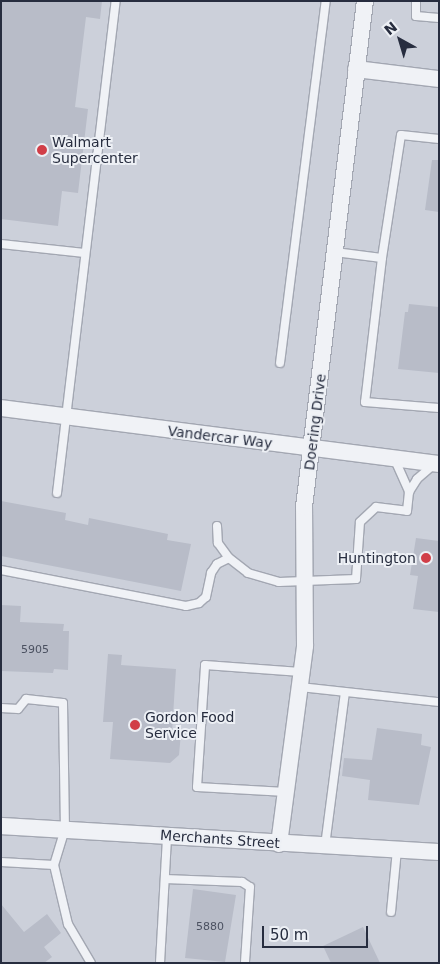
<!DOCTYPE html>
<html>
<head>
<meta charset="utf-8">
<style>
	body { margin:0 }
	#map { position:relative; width:440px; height:964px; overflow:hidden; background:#dee1e8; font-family:"DejaVu Sans",sans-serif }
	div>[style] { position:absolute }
	.built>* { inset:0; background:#ccd0da }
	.building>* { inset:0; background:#b8bcc8 }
	.roads { filter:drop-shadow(1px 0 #a3a7b2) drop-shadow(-1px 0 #a3a7b2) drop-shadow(0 1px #a3a7b2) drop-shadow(0 -1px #a3a7b2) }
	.lane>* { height:8px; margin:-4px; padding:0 4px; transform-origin:4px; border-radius:4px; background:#f0f2f6 }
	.street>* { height:16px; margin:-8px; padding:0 8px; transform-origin:8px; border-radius:8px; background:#f0f2f6 }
	.dots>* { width:14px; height:14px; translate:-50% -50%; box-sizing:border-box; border:2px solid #edf0f5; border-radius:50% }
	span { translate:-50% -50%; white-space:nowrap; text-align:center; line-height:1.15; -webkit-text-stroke:4px #edf0f5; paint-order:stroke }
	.number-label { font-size:11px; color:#4b5161 }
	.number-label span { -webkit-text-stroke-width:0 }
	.poi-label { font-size:14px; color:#272d3f }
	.left { translate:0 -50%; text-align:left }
	.right { translate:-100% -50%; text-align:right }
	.street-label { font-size:14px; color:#272d3f }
	.frame { position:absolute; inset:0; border:2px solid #272d3f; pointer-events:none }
	.north { position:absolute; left:375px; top:15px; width:50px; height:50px; -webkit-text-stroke:4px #edf0f5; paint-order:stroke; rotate:321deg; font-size:14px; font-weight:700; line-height:20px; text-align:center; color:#272d3f }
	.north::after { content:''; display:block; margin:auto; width:18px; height:22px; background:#272d3f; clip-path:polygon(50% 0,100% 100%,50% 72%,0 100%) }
	.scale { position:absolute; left:262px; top:926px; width:106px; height:22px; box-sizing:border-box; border:2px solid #272d3f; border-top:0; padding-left:6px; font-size:15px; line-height:18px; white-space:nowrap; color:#272d3f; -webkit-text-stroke:4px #edf0f5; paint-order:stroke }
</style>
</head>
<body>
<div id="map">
	<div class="built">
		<i style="clip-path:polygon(1px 1px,439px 1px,439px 963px,1px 963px)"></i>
	</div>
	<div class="building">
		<i style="clip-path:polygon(1px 1px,102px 1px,100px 19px,86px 17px,75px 107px,88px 109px,78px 193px,62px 191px,58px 226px,1px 219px)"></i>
		<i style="clip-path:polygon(432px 160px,439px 160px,439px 212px,425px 210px)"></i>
		<i style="clip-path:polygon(409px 304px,439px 307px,439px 373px,398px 369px,405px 312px,408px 312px)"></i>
		<i style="clip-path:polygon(1px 501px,66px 513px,65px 520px,88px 525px,89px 518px,168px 534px,167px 540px,191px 544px,181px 591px,1px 556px)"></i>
		<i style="clip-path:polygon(416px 538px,439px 541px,439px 612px,413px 609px,418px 576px,410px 575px)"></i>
		<i style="clip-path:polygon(1px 605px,21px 606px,20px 622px,64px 624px,63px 631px,69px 631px,68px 670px,54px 669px,53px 673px,1px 671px)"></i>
		<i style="clip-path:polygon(108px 654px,122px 655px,121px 665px,176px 669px,172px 732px,181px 733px,179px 755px,170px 763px,110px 759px,113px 722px,103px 722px)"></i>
		<i style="clip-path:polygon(377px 728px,422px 734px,421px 745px,431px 747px,419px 805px,368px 800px,370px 780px,342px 776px,344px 758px,372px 760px)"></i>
		<i style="clip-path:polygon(193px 889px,236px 895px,225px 962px,185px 958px)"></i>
		<i style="clip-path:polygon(1px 904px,24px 932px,47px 914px,61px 933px,44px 947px,52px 957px,44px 963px,1px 963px)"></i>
		<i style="clip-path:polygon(363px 927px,380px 963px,331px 963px,323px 946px)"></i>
	</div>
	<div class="roads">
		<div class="lane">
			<i style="left:416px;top:1px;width:15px;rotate:90deg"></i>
			<i style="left:416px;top:16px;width:23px;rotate:5deg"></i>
			<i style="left:439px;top:139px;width:38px;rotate:-174deg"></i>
			<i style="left:401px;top:135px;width:124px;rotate:98.8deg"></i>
			<i style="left:382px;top:258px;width:145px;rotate:96.7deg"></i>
			<i style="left:365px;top:402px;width:74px;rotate:4.6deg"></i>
			<i style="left:1px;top:244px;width:84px;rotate:6.1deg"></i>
			<i style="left:335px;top:252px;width:47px;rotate:7.3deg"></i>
			<i style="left:280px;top:363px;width:365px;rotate:-82.8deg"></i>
			<i style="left:395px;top:460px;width:35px;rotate:66deg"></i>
			<i style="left:57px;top:493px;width:496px;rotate:-83.2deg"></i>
			<i style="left:217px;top:526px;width:17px;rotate:87deg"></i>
			<i style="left:218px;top:543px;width:19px;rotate:54deg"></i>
			<i style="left:229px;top:558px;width:24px;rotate:38deg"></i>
			<i style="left:248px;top:573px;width:32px;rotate:16deg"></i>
			<i style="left:279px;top:582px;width:77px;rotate:-2.2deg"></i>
			<i style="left:356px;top:579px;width:57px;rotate:-86deg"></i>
			<i style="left:360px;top:522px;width:22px;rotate:-43deg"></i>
			<i style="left:376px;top:507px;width:31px;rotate:7deg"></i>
			<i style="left:407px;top:511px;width:19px;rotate:-84deg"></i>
			<i style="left:409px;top:492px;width:15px;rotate:-58deg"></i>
			<i style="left:417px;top:479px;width:23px;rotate:-41deg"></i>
			<i style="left:1px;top:570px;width:188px;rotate:11deg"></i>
			<i style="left:186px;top:606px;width:13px;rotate:-13deg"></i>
			<i style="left:199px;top:603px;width:9px;rotate:-41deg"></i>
			<i style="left:206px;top:597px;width:25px;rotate:-78deg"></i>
			<i style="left:211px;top:573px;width:11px;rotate:-56deg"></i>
			<i style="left:217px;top:564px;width:13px;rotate:-27deg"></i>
			<i style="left:300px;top:687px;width:140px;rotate:6.2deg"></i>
			<i style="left:1px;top:708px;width:17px;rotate:3deg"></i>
			<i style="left:18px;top:709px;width:13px;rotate:-51deg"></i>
			<i style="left:26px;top:699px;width:37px;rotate:6deg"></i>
			<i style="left:63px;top:703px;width:126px;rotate:89.1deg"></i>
			<i style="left:65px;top:829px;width:38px;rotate:107deg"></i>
			<i style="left:54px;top:865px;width:61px;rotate:76.7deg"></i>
			<i style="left:68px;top:924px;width:45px;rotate:59.5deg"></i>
			<i style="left:286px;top:792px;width:89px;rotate:-176.8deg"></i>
			<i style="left:197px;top:787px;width:122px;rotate:-86.2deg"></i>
			<i style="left:205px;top:665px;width:96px;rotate:4.2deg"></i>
			<i style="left:325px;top:846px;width:154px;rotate:-82.6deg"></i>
			<i style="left:1px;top:862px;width:53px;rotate:3.2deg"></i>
			<i style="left:165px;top:879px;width:77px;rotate:2.2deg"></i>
			<i style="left:242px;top:882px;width:9px;rotate:32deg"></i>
			<i style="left:250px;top:887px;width:76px;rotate:93.8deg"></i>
			<i style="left:391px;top:912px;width:62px;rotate:-84.5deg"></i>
			<i style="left:160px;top:963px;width:127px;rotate:-86.8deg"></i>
		</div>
		<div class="street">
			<i style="left:356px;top:69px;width:84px;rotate:6.9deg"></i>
			<i style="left:1px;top:408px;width:442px;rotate:7.3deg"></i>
			<i style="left:1px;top:826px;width:439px;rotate:3.4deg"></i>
			<i style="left:279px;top:844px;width:200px;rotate:-82.5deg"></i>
			<i style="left:305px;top:646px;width:139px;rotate:-90.4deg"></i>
			<i style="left:304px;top:507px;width:510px;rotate:-83.13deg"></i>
		</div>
	</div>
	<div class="dots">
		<i style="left:42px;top:150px;background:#d13e48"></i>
		<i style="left:426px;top:558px;background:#d13e48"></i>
		<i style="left:135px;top:725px;background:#d13e48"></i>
	</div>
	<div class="number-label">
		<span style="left:35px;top:650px">5905</span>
		<span style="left:210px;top:927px">5880</span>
	</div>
	<div class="poi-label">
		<span class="left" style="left:52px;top:150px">Walmart<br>Supercenter</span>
		<span class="right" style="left:416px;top:558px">Huntington</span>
		<span class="left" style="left:145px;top:725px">Gordon Food<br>Service</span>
	</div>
	<div class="street-label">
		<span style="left:315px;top:422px;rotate:-83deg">Doering Drive</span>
		<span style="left:220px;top:437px;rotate:7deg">Vandercar Way</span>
		<span style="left:220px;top:839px;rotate:4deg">Merchants Street</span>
	</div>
	<div class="frame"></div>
	<div class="north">N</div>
	<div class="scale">50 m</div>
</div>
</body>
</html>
